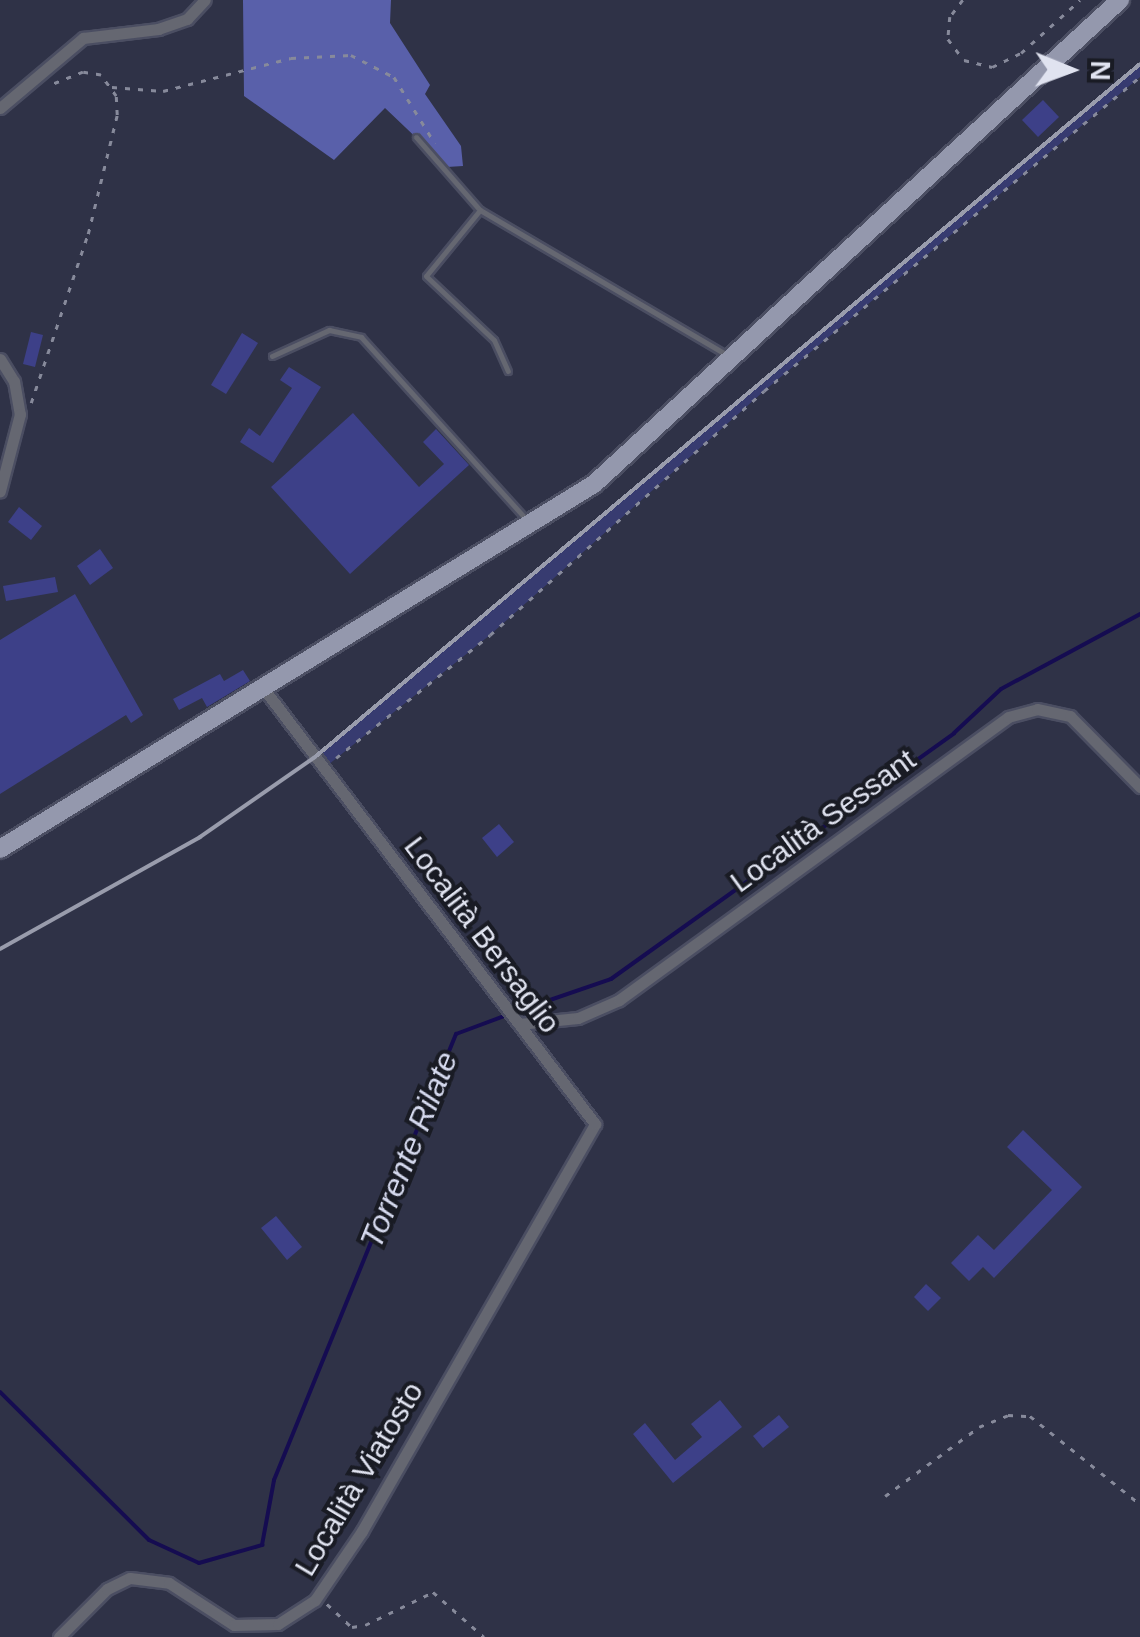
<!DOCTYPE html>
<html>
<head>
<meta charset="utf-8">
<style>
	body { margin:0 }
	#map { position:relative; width:1140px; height:1637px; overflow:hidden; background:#2f3247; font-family:Helvetica,sans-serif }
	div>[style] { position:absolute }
	.green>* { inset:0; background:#373b70 }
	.forest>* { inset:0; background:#5960aa }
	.stream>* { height:4px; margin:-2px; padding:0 2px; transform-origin:2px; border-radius:2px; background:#150c51 }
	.building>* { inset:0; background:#3d4088 }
	.path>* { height:2.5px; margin-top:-1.25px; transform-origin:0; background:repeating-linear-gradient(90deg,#878a9b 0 5px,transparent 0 13px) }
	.roads { filter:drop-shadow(2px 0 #4b4e62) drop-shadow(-2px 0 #4b4e62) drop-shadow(0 2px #4b4e62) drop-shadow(0 -2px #4b4e62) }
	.service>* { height:5px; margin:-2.5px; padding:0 2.5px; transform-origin:2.5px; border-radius:2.5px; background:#656771 }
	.minor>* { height:11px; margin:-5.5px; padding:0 5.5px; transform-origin:5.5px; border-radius:5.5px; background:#656771 }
	.primary>* { height:18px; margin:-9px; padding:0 9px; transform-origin:9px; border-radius:9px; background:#9498ad }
	.rail>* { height:4px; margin:-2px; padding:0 2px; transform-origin:2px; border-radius:2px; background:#999cac }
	span { translate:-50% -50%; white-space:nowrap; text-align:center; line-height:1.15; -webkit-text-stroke:8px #191b24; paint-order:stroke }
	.street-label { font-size:30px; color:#e0e3f0 }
	.water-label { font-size:32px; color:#d5d9ee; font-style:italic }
	.north { position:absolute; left:1020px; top:20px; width:100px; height:100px; -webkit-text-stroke:8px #191b24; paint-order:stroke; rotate:91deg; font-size:28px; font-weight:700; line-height:40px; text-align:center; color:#e0e3f0 }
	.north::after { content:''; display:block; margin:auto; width:35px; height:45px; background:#e0e3f0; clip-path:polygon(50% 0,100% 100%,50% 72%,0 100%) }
</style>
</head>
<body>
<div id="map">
	<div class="green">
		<i style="clip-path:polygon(1140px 64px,1140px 77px,764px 391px,490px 635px,323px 769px,315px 757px)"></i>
	</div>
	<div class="forest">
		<i style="clip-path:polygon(243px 0,391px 0,390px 23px,430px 85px,425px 94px,461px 146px,463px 166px,447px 167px,385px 108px,334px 160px,244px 96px)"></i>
	</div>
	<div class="stream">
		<i style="left:515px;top:1012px;width:102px;rotate:-19deg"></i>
		<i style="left:611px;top:979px;width:422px;rotate:-35.6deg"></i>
		<i style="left:954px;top:733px;width:64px;rotate:-43.1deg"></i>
		<i style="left:1001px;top:689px;width:158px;rotate:-28.3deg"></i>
		<i style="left:0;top:1392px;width:210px;rotate:44.8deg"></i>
		<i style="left:149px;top:1540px;width:55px;rotate:24.7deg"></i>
		<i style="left:199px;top:1563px;width:66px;rotate:-15.9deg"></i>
		<i style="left:262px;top:1545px;width:66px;rotate:-79.5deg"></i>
		<i style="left:274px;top:1480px;width:482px;rotate:-67.8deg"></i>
		<i style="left:456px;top:1034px;width:54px;rotate:-20.4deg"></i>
	</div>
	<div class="building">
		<i style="clip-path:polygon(1043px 100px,1059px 117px,1038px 137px,1022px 120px)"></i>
		<i style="clip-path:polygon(31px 332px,43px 335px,35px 367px,23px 364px)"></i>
		<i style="clip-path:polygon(242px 333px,258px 343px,226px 394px,211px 385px)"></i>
		<i style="clip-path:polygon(289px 367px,321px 387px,273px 463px,240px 442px,249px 428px,260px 436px,292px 388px,280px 380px)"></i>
		<i style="clip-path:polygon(353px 413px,419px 487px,444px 464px,423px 442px,436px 429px,469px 465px,350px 574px,271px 487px)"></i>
		<i style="clip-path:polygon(19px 507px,42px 526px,31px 540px,8px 522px)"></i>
		<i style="clip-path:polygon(100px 549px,113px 568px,90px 585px,77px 566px)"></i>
		<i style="clip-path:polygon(55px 577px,58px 592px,6px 601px,3px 586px)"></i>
		<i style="clip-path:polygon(75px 594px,143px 715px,131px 723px,126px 715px,0 794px,0 640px)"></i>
		<i style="clip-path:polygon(243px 670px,250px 681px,207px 707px,202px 698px,179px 710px,173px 699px,220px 674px,224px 681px)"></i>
		<i style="clip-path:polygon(499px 824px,514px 842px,497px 857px,482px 838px)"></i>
		<i style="clip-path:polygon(1023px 1130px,1082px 1187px,994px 1278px,983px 1267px,969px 1281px,951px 1263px,978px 1235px,994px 1250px,1052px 1190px,1007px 1147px)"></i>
		<i style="clip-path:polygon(276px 1216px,302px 1247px,287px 1260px,261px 1228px)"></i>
		<i style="clip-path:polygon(926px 1284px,941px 1298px,928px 1311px,914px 1297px)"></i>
		<i style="clip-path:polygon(720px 1400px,742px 1427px,673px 1483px,633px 1434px,645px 1423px,675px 1460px,702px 1437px,691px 1424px)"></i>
		<i style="clip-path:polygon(779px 1415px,789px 1427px,763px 1448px,753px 1436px)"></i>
	</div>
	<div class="path">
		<i style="left:963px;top:0;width:21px;rotate:127deg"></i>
		<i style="left:950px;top:17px;width:22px;rotate:95deg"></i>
		<i style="left:948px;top:39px;width:26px;rotate:53deg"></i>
		<i style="left:964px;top:60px;width:29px;rotate:14deg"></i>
		<i style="left:992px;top:67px;width:32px;rotate:-26deg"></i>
		<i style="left:1021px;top:53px;width:79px;rotate:-41.9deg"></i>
		<i style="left:112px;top:87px;width:51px;rotate:4.5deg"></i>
		<i style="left:163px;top:91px;width:132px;rotate:-14.5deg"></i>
		<i style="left:291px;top:58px;width:60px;rotate:-2.9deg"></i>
		<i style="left:351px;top:55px;width:48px;rotate:27.1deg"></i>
		<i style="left:394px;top:77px;width:78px;rotate:58.2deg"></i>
		<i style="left:31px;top:403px;width:178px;rotate:-71.4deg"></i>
		<i style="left:88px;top:234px;width:122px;rotate:-76.3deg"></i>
		<i style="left:117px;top:115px;width:19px;rotate:-93deg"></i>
		<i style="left:116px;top:96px;width:26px;rotate:-126deg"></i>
		<i style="left:101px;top:75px;width:18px;rotate:-171deg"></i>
		<i style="left:83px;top:72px;width:38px;rotate:158deg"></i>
		<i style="left:336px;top:758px;width:197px;rotate:-38.6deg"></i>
		<i style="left:490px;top:635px;width:367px;rotate:-41.7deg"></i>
		<i style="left:764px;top:391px;width:490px;rotate:-39.9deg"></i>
		<i style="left:885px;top:1496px;width:117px;rotate:-36.3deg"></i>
		<i style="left:979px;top:1427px;width:31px;rotate:-22deg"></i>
		<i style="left:1008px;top:1415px;width:22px;rotate:3deg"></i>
		<i style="left:1030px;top:1416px;width:141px;rotate:38.7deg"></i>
		<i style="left:327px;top:1604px;width:34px;rotate:43deg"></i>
		<i style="left:352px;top:1627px;width:13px;rotate:-9deg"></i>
		<i style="left:365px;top:1625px;width:76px;rotate:-25.9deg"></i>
		<i style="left:433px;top:1592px;width:68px;rotate:41.4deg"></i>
	</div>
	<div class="roads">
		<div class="service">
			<i style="left:416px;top:137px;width:97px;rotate:48.8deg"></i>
			<i style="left:480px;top:210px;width:286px;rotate:30.4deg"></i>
			<i style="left:480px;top:210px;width:85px;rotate:129.3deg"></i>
			<i style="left:426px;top:276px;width:93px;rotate:43.3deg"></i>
			<i style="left:494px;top:340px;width:34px;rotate:66deg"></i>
			<i style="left:272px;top:356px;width:63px;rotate:-24.5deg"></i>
			<i style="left:329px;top:330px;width:33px;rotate:12deg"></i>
			<i style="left:361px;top:337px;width:248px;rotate:47.8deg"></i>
		</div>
		<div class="minor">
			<i style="left:0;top:108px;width:109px;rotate:-40.1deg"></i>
			<i style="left:83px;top:38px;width:76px;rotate:-6.8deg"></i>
			<i style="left:158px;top:29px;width:31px;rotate:-19deg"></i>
			<i style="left:187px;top:19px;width:26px;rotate:-47deg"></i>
			<i style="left:0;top:359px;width:26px;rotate:58deg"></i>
			<i style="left:14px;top:381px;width:34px;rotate:80deg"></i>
			<i style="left:20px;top:414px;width:80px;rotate:104.6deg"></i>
			<i style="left:519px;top:1024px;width:59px;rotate:-5.8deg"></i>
			<i style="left:578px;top:1018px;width:45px;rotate:-23.7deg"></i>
			<i style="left:619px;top:1000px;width:481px;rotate:-36deg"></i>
			<i style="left:1008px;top:717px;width:30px;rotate:-15deg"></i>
			<i style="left:1037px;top:709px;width:34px;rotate:12deg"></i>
			<i style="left:1070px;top:716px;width:100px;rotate:45.4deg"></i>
			<i style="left:59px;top:1637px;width:68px;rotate:-45deg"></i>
			<i style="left:107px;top:1589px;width:25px;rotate:-26deg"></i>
			<i style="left:130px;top:1578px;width:39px;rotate:7deg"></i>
			<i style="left:169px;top:1583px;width:77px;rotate:32.9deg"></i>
			<i style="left:234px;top:1625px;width:44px;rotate:-1.3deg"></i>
			<i style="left:278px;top:1624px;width:44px;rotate:-33deg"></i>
			<i style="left:315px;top:1600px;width:83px;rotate:-55.7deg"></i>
			<i style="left:362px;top:1531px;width:469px;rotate:-60.2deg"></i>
			<i style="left:595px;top:1124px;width:547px;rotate:-127.27deg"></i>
		</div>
		<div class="primary">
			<i style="left:0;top:849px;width:697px;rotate:-31.57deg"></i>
			<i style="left:594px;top:484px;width:715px;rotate:-42.62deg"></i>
		</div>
	</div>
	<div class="rail">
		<i style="left:0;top:949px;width:229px;rotate:-29.2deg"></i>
		<i style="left:200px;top:837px;width:140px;rotate:-34.8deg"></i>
		<i style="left:315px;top:757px;width:1077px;rotate:-40.03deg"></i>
	</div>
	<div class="street-label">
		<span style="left:823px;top:821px;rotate:-36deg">Località Sessant</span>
		<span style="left:482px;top:935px;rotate:53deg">Località Bersaglio</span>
		<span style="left:359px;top:1479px;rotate:-59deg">Località Viatosto</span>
	</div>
	<div class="water-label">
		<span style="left:409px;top:1150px;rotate:-68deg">Torrente Rilate</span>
	</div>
	<div class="north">N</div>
</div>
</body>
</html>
